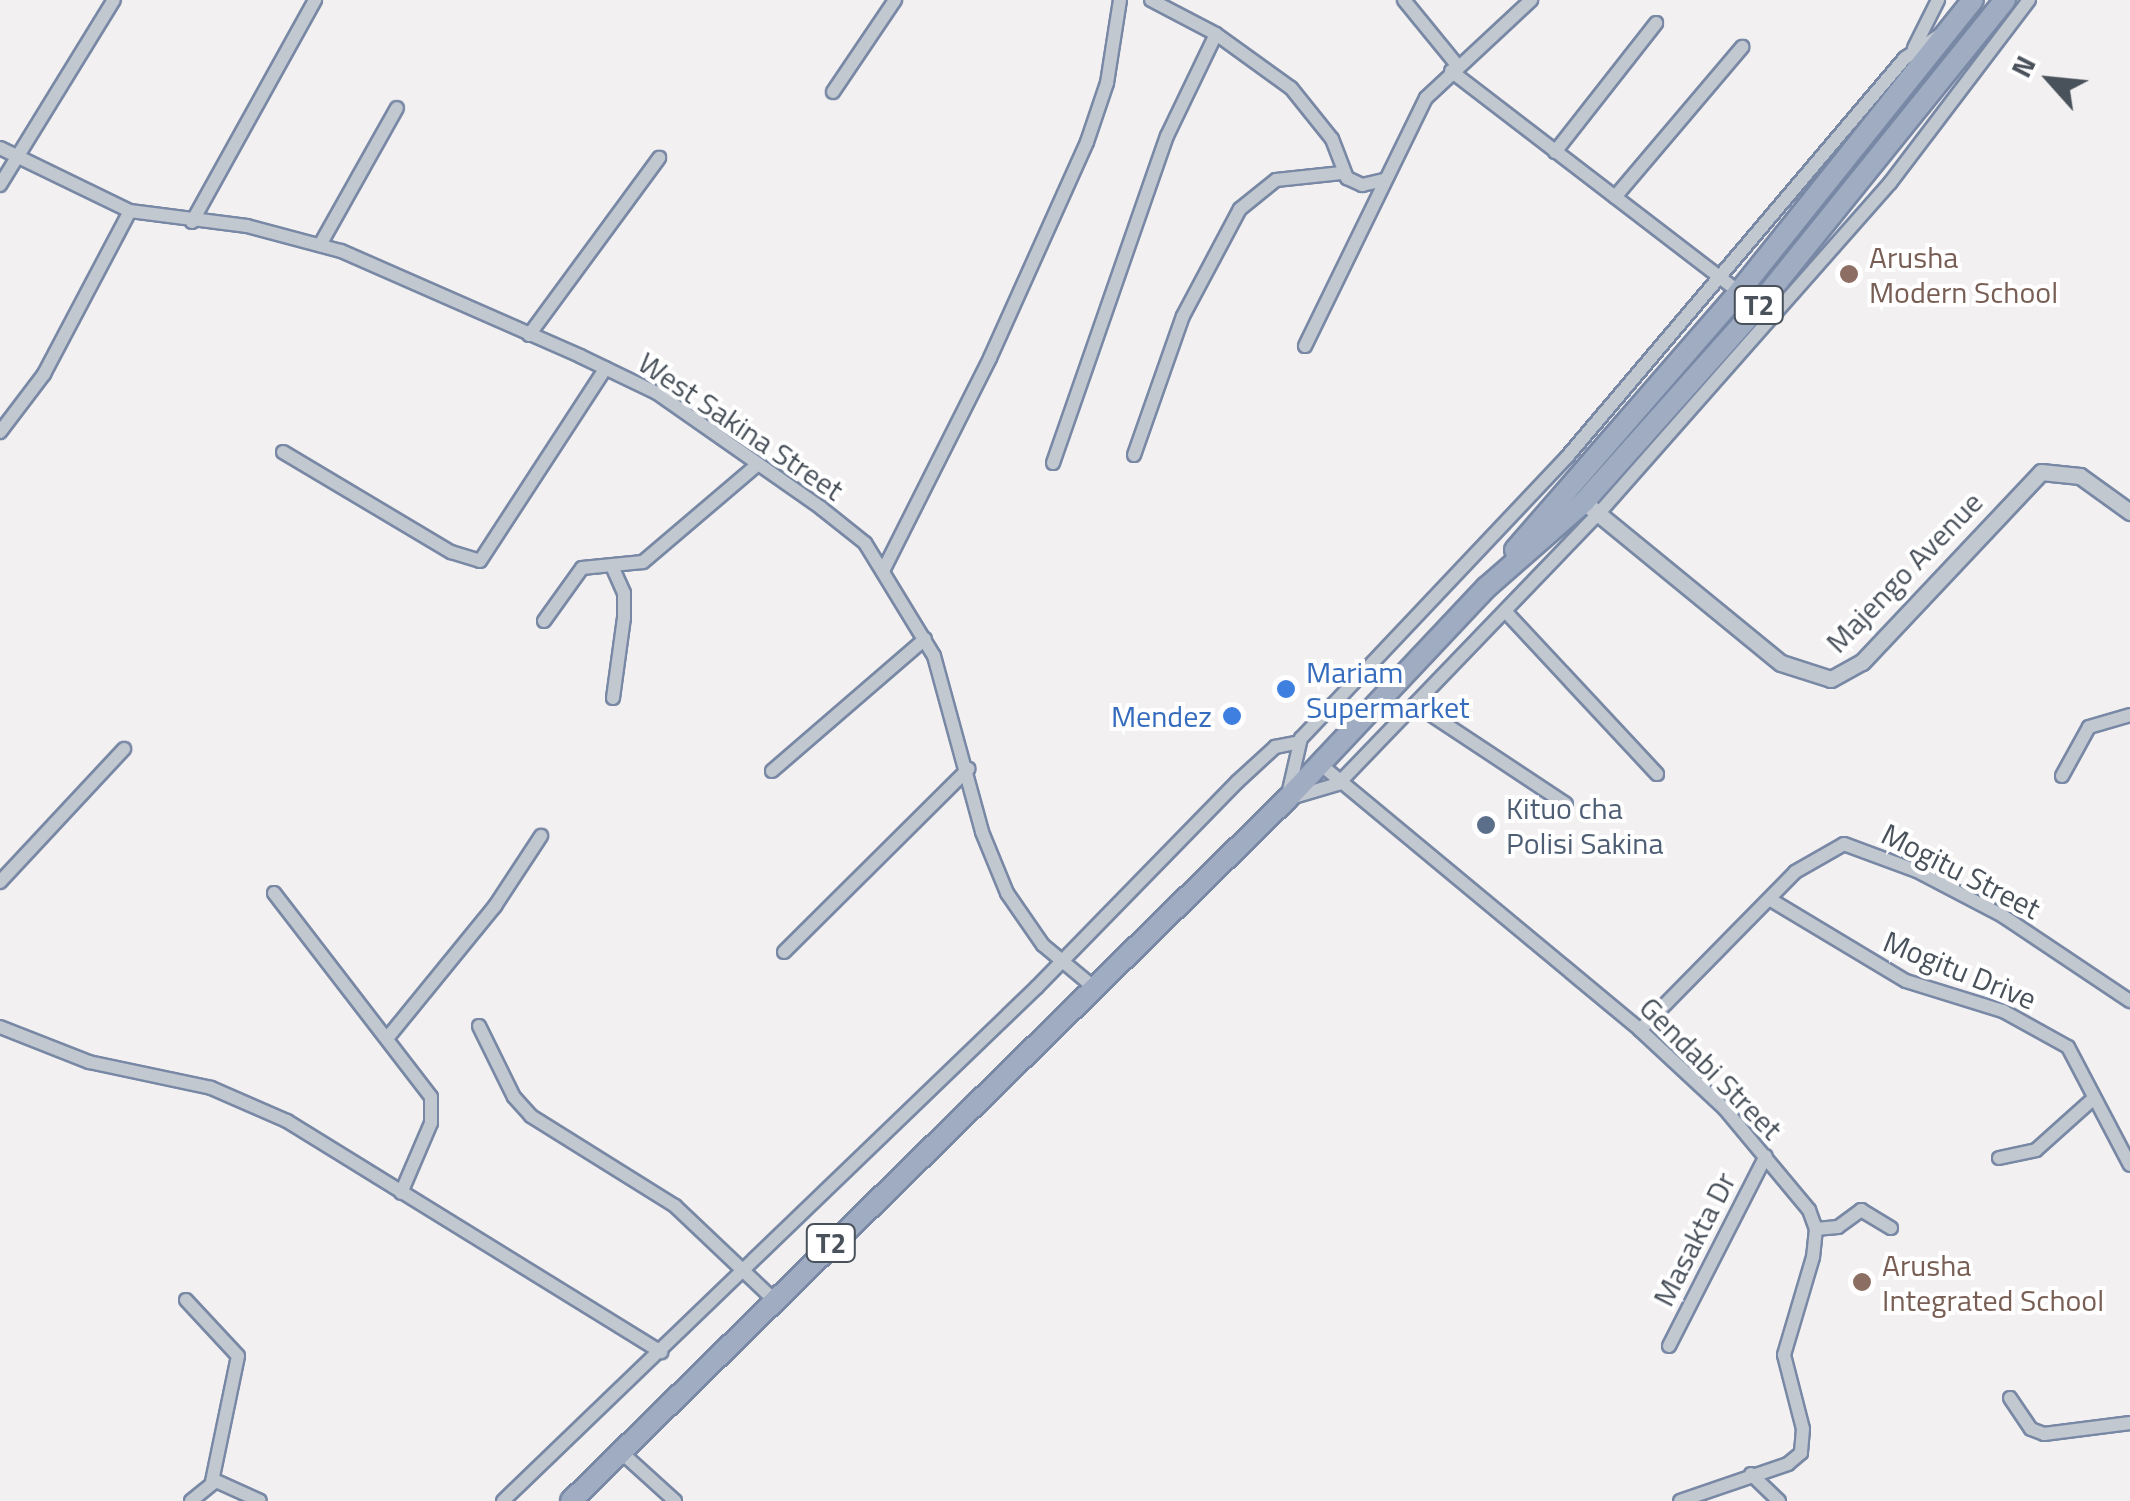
<!DOCTYPE html>
<html>
<head>
<meta charset="utf-8">
<style>
	body { margin:0 }
	#map { position:relative; width:2130px; height:1501px; overflow:hidden; background:#f2f0f0; font-family:"Titillium Web",sans-serif }
	div>[style] { position:absolute }
	.roads { filter:drop-shadow(2px 0 #7888a5) drop-shadow(-2px 0 #7888a5) drop-shadow(0 2px #7888a5) drop-shadow(0 -2px #7888a5) }
	.minor>* { height:12px; margin:-6px; padding:0 6px; transform-origin:6px; border-radius:6px; background:#c2c8d0 }
	.tertiary>* { height:15px; margin:-7.5px; padding:0 7.5px; transform-origin:7.5px; border-radius:7.5px; background:#c2c8d0 }
	.trunk>* { height:20px; margin:-10px; padding:0 10px; transform-origin:10px; border-radius:10px; background:#9facc2 }
	.dots>* { width:28px; height:28px; translate:-50% -50%; box-sizing:border-box; border:5px solid #fff; border-radius:50% }
	span { translate:-50% -50%; white-space:nowrap; text-align:center; line-height:1.15; -webkit-text-stroke:8px #fff; paint-order:stroke }
	.shield-label span { padding:2px 8px; background:#fff; border:2px solid; border-radius:8px; -webkit-text-stroke-width:0 }
	.shield-label { font-size:28px; color:#49515b; font-weight:700 }
	.education-label { font-size:30px; color:#785e54 }
	.left { translate:0 -50%; text-align:left }
	.street-label { font-size:30px; color:#49515b }
	.shop-label { font-size:30px; color:#366cbe }
	.right { translate:-100% -50%; text-align:right }
	.service-label { font-size:30px; color:#4e5e75 }
	.north { position:absolute; left:2000px; top:30px; width:100px; height:100px; -webkit-text-stroke:8px #fff; paint-order:stroke; rotate:297deg; font-size:28px; font-weight:700; line-height:40px; text-align:center; color:#49515b }
	.north::after { content:''; display:block; margin:auto; width:35px; height:45px; background:#49515b; clip-path:polygon(50% 0,100% 100%,50% 72%,0 100%) }
</style>
</head>
<body>
<div id="map">
	<div class="roads">
		<div class="minor">
			<i style="left:1151px;top:0;width:73px;rotate:27.6deg"></i>
			<i style="left:1216px;top:34px;width:92px;rotate:35.8deg"></i>
			<i style="left:1291px;top:88px;width:65px;rotate:51.2deg"></i>
			<i style="left:1332px;top:139px;width:42px;rotate:69deg"></i>
			<i style="left:1347px;top:178px;width:17px;rotate:25deg"></i>
			<i style="left:1362px;top:185px;width:23px;rotate:-13deg"></i>
			<i style="left:1404px;top:0;width:84px;rotate:50.8deg"></i>
			<i style="left:1943px;top:33px;width:45px;rotate:146.7deg"></i>
			<i style="left:1905px;top:58px;width:523px;rotate:130.27deg"></i>
			<i style="left:1567px;top:457px;width:387px;rotate:133.4deg"></i>
			<i style="left:1301px;top:738px;width:63px;rotate:102.9deg"></i>
			<i style="left:1287px;top:799px;width:53px;rotate:-16.4deg"></i>
			<i style="left:1338px;top:784px;width:376px;rotate:-46.1deg"></i>
			<i style="left:1599px;top:513px;width:440px;rotate:-48.6deg"></i>
			<i style="left:1890px;top:183px;width:230px;rotate:-52.8deg"></i>
			<i style="left:1914px;top:48px;width:54px;rotate:-63.4deg"></i>
			<i style="left:1451px;top:71px;width:363px;rotate:37.5deg"></i>
			<i style="left:833px;top:92px;width:111px;rotate:-56deg"></i>
			<i style="left:0;top:148px;width:144px;rotate:25.9deg"></i>
			<i style="left:130px;top:211px;width:118px;rotate:7.3deg"></i>
			<i style="left:247px;top:226px;width:97px;rotate:14.9deg"></i>
			<i style="left:341px;top:251px;width:261px;rotate:23.7deg"></i>
			<i style="left:580px;top:356px;width:85px;rotate:25.7deg"></i>
			<i style="left:657px;top:393px;width:200px;rotate:35deg"></i>
			<i style="left:821px;top:508px;width:56px;rotate:38.5deg"></i>
			<i style="left:865px;top:543px;width:132px;rotate:58.6deg"></i>
			<i style="left:934px;top:656px;width:182px;rotate:74.7deg"></i>
			<i style="left:982px;top:832px;width:66px;rotate:67.7deg"></i>
			<i style="left:1007px;top:893px;width:63px;rotate:55.3deg"></i>
			<i style="left:1043px;top:945px;width:62px;rotate:39.8deg"></i>
			<i style="left:1555px;top:152px;width:164px;rotate:-51.9deg"></i>
			<i style="left:0;top:185px;width:217px;rotate:-58.4deg"></i>
			<i style="left:1615px;top:197px;width:197px;rotate:-49.7deg"></i>
			<i style="left:192px;top:222px;width:254px;rotate:-61deg"></i>
			<i style="left:320px;top:245px;width:157px;rotate:-60.7deg"></i>
			<i style="left:529px;top:335px;width:220px;rotate:-53.7deg"></i>
			<i style="left:1305px;top:346px;width:276px;rotate:-64deg"></i>
			<i style="left:1426px;top:98px;width:144px;rotate:-43deg"></i>
			<i style="left:0;top:432px;width:73px;rotate:-52.8deg"></i>
			<i style="left:44px;top:374px;width:184px;rotate:-62.2deg"></i>
			<i style="left:283px;top:452px;width:196px;rotate:30.8deg"></i>
			<i style="left:451px;top:552px;width:30px;rotate:17deg"></i>
			<i style="left:480px;top:561px;width:230px;rotate:-56.9deg"></i>
			<i style="left:1134px;top:455px;width:147px;rotate:-70.6deg"></i>
			<i style="left:1183px;top:316px;width:121px;rotate:-62deg"></i>
			<i style="left:1240px;top:209px;width:46px;rotate:-38.9deg"></i>
			<i style="left:1276px;top:180px;width:66px;rotate:-6.1deg"></i>
			<i style="left:1053px;top:463px;width:346px;rotate:-70.8deg"></i>
			<i style="left:1167px;top:136px;width:113px;rotate:-64.3deg"></i>
			<i style="left:884px;top:569px;width:236px;rotate:-63.3deg"></i>
			<i style="left:990px;top:358px;width:237px;rotate:-65.8deg"></i>
			<i style="left:1087px;top:142px;width:62px;rotate:-71.3deg"></i>
			<i style="left:1107px;top:83px;width:84px;rotate:-81.1deg"></i>
			<i style="left:1505px;top:611px;width:223px;rotate:47deg"></i>
			<i style="left:544px;top:621px;width:65px;rotate:-54.4deg"></i>
			<i style="left:582px;top:568px;width:61px;rotate:-5.6deg"></i>
			<i style="left:643px;top:562px;width:150px;rotate:-40.4deg"></i>
			<i style="left:613px;top:698px;width:81px;rotate:-82.2deg"></i>
			<i style="left:624px;top:618px;width:25px;rotate:-90deg"></i>
			<i style="left:624px;top:593px;width:27px;rotate:-114deg"></i>
			<i style="left:1415px;top:704px;width:181px;rotate:33.5deg"></i>
			<i style="left:1320px;top:764px;width:416px;rotate:39.7deg"></i>
			<i style="left:1640px;top:1030px;width:115px;rotate:42.9deg"></i>
			<i style="left:1724px;top:1108px;width:133px;rotate:50.2deg"></i>
			<i style="left:1809px;top:1210px;width:20px;rotate:70deg"></i>
			<i style="left:1816px;top:1229px;width:28px;rotate:96deg"></i>
			<i style="left:1813px;top:1257px;width:102px;rotate:106.5deg"></i>
			<i style="left:1784px;top:1355px;width:76px;rotate:75.6deg"></i>
			<i style="left:1803px;top:1429px;width:24px;rotate:95deg"></i>
			<i style="left:1801px;top:1453px;width:17px;rotate:140deg"></i>
			<i style="left:1788px;top:1464px;width:114px;rotate:161.1deg"></i>
			<i style="left:772px;top:771px;width:202px;rotate:-40.8deg"></i>
			<i style="left:2062px;top:776px;width:56px;rotate:-61.1deg"></i>
			<i style="left:2089px;top:727px;width:43px;rotate:-16.3deg"></i>
			<i style="left:0;top:882px;width:182px;rotate:-47deg"></i>
			<i style="left:274px;top:893px;width:257px;rotate:52.4deg"></i>
			<i style="left:431px;top:1097px;width:26px;rotate:90deg"></i>
			<i style="left:431px;top:1123px;width:76px;rotate:113.2deg"></i>
			<i style="left:1771px;top:900px;width:157px;rotate:31deg"></i>
			<i style="left:1906px;top:981px;width:102px;rotate:17.2deg"></i>
			<i style="left:2003px;top:1011px;width:74px;rotate:29deg"></i>
			<i style="left:2068px;top:1047px;width:133px;rotate:62.3deg"></i>
			<i style="left:784px;top:952px;width:260px;rotate:-44.8deg"></i>
			<i style="left:479px;top:1026px;width:79px;rotate:63.8deg"></i>
			<i style="left:514px;top:1097px;width:25px;rotate:48deg"></i>
			<i style="left:531px;top:1116px;width:170px;rotate:32deg"></i>
			<i style="left:675px;top:1206px;width:137px;rotate:43.5deg"></i>
			<i style="left:0;top:1027px;width:96px;rotate:21.5deg"></i>
			<i style="left:89px;top:1062px;width:125px;rotate:12deg"></i>
			<i style="left:211px;top:1088px;width:83px;rotate:23.5deg"></i>
			<i style="left:287px;top:1121px;width:440px;rotate:31.7deg"></i>
			<i style="left:1640px;top:1030px;width:221px;rotate:-45.5deg"></i>
			<i style="left:1795px;top:872px;width:56px;rotate:-29.7deg"></i>
			<i style="left:1844px;top:844px;width:78px;rotate:20.3deg"></i>
			<i style="left:1917px;top:871px;width:97px;rotate:27.6deg"></i>
			<i style="left:2003px;top:916px;width:153px;rotate:33.8deg"></i>
			<i style="left:389px;top:1036px;width:168px;rotate:-50.8deg"></i>
			<i style="left:495px;top:906px;width:84px;rotate:-56.7deg"></i>
			<i style="left:1999px;top:1158px;width:38px;rotate:-12deg"></i>
			<i style="left:2036px;top:1150px;width:76px;rotate:-41.8deg"></i>
			<i style="left:1816px;top:1229px;width:22px;rotate:-5deg"></i>
			<i style="left:1838px;top:1227px;width:29px;rotate:-36deg"></i>
			<i style="left:1861px;top:1210px;width:35px;rotate:31deg"></i>
			<i style="left:186px;top:1300px;width:76px;rotate:47.1deg"></i>
			<i style="left:238px;top:1356px;width:129px;rotate:101.7deg"></i>
			<i style="left:1669px;top:1346px;width:213px;rotate:-63deg"></i>
			<i style="left:2010px;top:1398px;width:37px;rotate:56deg"></i>
			<i style="left:2031px;top:1429px;width:14px;rotate:21deg"></i>
			<i style="left:2044px;top:1434px;width:87px;rotate:-7.3deg"></i>
			<i style="left:621px;top:1452px;width:73px;rotate:42.2deg"></i>
			<i style="left:1751px;top:1474px;width:39px;rotate:44deg"></i>
			<i style="left:191px;top:1501px;width:32px;rotate:-39deg"></i>
			<i style="left:216px;top:1481px;width:48px;rotate:24.4deg"></i>
			<i style="left:503px;top:1501px;width:741px;rotate:-43.91deg"></i>
			<i style="left:1037px;top:987px;width:286px;rotate:-45.7deg"></i>
			<i style="left:1237px;top:782px;width:52px;rotate:-42.6deg"></i>
			<i style="left:1275px;top:747px;width:25px;rotate:-11deg"></i>
		</div>
		<div class="tertiary">
			<i style="left:1584px;top:502px;width:254px;rotate:39.3deg"></i>
			<i style="left:1781px;top:663px;width:52px;rotate:17.7deg"></i>
			<i style="left:1831px;top:679px;width:35px;rotate:-29deg"></i>
			<i style="left:1862px;top:662px;width:261px;rotate:-46.7deg"></i>
			<i style="left:2041px;top:472px;width:39px;rotate:6deg"></i>
			<i style="left:2080px;top:476px;width:62px;rotate:35.8deg"></i>
		</div>
		<div class="trunk">
			<i style="left:1515px;top:550px;width:342px;rotate:-49deg"></i>
			<i style="left:1739px;top:292px;width:374px;rotate:-51.3deg"></i>
			<i style="left:571px;top:1501px;width:1003px;rotate:-44.43deg"></i>
			<i style="left:1287px;top:799px;width:291px;rotate:-46.7deg"></i>
			<i style="left:1487px;top:587px;width:129px;rotate:-41.2deg"></i>
			<i style="left:1584px;top:502px;width:256px;rotate:-48.3deg"></i>
			<i style="left:1754px;top:311px;width:400px;rotate:-51.1deg"></i>
		</div>
	</div>
	<div class="dots">
		<i style="left:1849px;top:274px;background:#8d6e63"></i>
		<i style="left:1286px;top:689px;background:#3f7fe0"></i>
		<i style="left:1232px;top:716px;background:#3f7fe0"></i>
		<i style="left:1486px;top:825px;background:#5c6f8a"></i>
		<i style="left:1862px;top:1282px;background:#8d6e63"></i>
	</div>
	<div class="shield-label">
		<span style="left:1759px;top:305px">T2</span>
		<span style="left:831px;top:1243px">T2</span>
	</div>
	<div class="education-label">
		<span class="left" style="left:1869px;top:274px">Arusha<br>Modern School</span>
		<span class="left" style="left:1882px;top:1282px">Arusha<br>Integrated School</span>
	</div>
	<div class="street-label">
		<span style="left:741px;top:426px;rotate:34deg">West Sakina Street</span>
		<span style="left:1904px;top:572px;rotate:-46deg">Majengo Avenue</span>
		<span style="left:1961px;top:871px;rotate:27deg">Mogitu Street</span>
		<span style="left:1960px;top:970px;rotate:22deg">Mogitu Drive</span>
		<span style="left:1711px;top:1068px;rotate:45deg">Gendabi Street</span>
		<span style="left:1694px;top:1239px;rotate:-63deg">Masakta Dr</span>
	</div>
	<div class="shop-label">
		<span class="left" style="left:1306px;top:689px">Mariam<br>Supermarket</span>
		<span class="right" style="left:1212px;top:716px">Mendez</span>
	</div>
	<div class="service-label">
		<span class="left" style="left:1506px;top:825px">Kituo cha<br>Polisi Sakina</span>
	</div>
	<div class="north">N</div>
</div>
</body>
</html>
